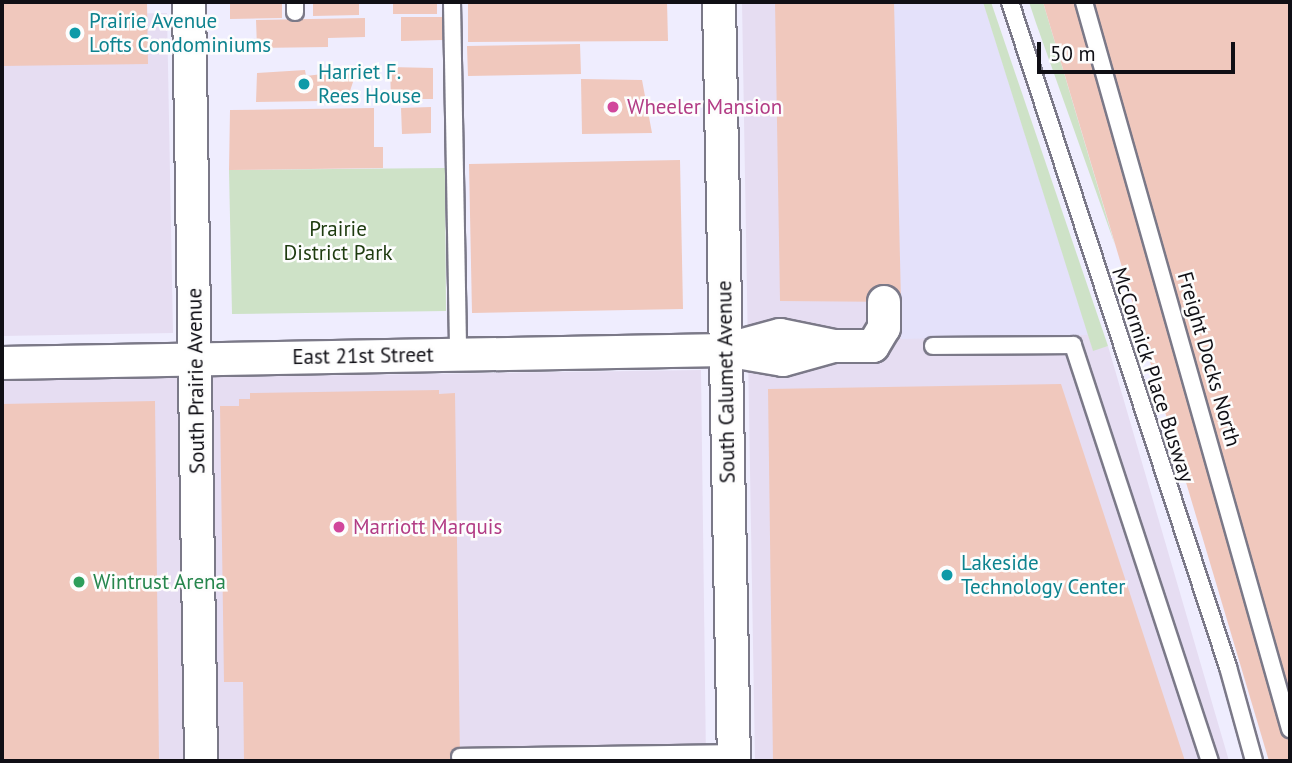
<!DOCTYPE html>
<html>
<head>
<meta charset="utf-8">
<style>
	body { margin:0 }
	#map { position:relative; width:1292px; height:763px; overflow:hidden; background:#efedfe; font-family:"PT Sans",sans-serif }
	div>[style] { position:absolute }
	.commercial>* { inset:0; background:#e6ddf2 }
	.built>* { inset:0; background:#e4e1fa }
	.green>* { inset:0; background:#cee2c7 }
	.building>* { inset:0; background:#f0c8bd }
	.roads { filter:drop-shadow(2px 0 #7b7988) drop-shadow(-2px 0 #7b7988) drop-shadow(0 2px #7b7988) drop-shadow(0 -2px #7b7988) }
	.service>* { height:16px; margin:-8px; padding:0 8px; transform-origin:8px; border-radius:8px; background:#fff }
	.minor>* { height:32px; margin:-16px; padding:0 16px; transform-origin:16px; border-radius:16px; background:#fff }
	.dots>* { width:19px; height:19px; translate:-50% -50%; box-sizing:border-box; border:4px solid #fdfdfd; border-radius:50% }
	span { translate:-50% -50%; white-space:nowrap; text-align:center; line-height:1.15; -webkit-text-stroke:5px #fdfdfd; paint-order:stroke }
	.culture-label { font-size:21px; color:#0d838f }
	.left { translate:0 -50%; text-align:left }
	.hotel-label { font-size:21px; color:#b23c85 }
	.park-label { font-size:21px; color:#1e3b0f }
	.street-label { font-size:21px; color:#100f15 }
	.leisure-label { font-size:21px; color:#27864d }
	.frame { position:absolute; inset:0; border:4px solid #100f15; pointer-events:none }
	.scale { position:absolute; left:1037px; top:42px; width:198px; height:32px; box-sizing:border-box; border:4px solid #100f15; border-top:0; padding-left:9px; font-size:21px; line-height:24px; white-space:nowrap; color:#100f15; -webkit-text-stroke:5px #fdfdfd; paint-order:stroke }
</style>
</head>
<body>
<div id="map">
	<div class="commercial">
		<i style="clip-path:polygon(742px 2px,983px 2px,1093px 350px,1108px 346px,1229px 761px,755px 761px)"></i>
		<i style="clip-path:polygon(167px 13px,173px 333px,2px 336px,2px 16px)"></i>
		<i style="clip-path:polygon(701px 370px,706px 761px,2px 761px,2px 380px)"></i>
	</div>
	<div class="built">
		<i style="clip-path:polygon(894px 2px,983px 2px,1088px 335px,901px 339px)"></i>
	</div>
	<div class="green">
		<i style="clip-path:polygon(983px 2px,991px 2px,1108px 346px,1093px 351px)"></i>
		<i style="clip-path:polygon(1029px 2px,1043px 2px,1115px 245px,1036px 23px)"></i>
		<i style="clip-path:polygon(445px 168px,446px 311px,232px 314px,229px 170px)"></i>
	</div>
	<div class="building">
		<i style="clip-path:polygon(2px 2px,147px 2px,148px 64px,2px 66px)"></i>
		<i style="clip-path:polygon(230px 2px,282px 2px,282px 18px,230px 19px)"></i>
		<i style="clip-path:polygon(313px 2px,359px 2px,359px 15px,313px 16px)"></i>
		<i style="clip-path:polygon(393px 2px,437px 2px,437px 14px,393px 14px)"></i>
		<i style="clip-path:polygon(468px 2px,667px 2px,668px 41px,468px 42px)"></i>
		<i style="clip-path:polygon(775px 2px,894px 2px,901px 302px,780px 301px)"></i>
		<i style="clip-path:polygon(1043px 2px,1290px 2px,1290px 761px,1269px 761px)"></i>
		<i style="clip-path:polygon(401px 17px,442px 17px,443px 40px,401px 41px)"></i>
		<i style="clip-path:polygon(365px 18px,365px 37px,328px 38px,328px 47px,257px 48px,256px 20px)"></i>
		<i style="clip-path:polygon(580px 44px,581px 74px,468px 76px,467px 46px)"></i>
		<i style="clip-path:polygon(390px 67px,433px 68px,433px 99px,391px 99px)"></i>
		<i style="clip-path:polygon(305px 70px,306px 76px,347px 71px,353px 82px,349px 94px,327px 94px,322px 101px,256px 102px,257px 73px)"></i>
		<i style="clip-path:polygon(581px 79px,642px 80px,652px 133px,582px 134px)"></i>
		<i style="clip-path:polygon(431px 107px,431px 133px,402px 134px,401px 108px)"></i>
		<i style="clip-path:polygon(374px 108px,374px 147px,383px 147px,383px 168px,229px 170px,230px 110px)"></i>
		<i style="clip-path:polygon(680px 160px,683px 309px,472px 313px,469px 164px)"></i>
		<i style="clip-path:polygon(1061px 384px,1185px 761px,773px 761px,768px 389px)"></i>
		<i style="clip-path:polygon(439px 390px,439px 394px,455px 393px,460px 761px,244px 761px,243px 682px,224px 682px,220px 406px,239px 406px,239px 399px,250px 399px,250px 393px)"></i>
		<i style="clip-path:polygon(155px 401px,159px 761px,2px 761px,2px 404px)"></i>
	</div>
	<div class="roads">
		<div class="service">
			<i style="left:295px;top:2px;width:10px;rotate:90deg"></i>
			<i style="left:452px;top:2px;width:353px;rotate:89deg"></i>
			<i style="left:1010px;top:2px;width:700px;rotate:71.85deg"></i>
			<i style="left:1228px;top:667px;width:98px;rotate:74.5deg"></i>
			<i style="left:1084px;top:2px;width:756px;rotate:74.18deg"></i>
			<i style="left:933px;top:346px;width:140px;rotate:-0.4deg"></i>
			<i style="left:1073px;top:345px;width:438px;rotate:71.8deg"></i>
			<i style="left:460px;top:757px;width:274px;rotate:-0.8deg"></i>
		</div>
		<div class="minor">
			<i style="left:189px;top:2px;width:759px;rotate:89.09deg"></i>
			<i style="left:719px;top:2px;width:759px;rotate:88.87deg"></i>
			<i style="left:725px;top:350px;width:57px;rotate:-15.3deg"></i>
			<i style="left:780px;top:335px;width:55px;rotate:11.5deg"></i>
			<i style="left:834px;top:346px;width:39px"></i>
			<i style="left:873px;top:346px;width:21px;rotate:-59deg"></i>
			<i style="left:884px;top:328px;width:26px;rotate:-90deg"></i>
			<i style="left:2px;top:363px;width:723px;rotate:-1.03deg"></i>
			<i style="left:725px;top:350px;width:59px;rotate:9.8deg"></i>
			<i style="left:783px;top:360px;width:53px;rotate:-15.4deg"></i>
		</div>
	</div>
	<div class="dots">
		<i style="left:75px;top:33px;background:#0f9aa8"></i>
		<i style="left:304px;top:84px;background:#0f9aa8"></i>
		<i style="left:613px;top:107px;background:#d1479c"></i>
		<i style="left:339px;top:527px;background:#d1479c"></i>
		<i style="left:947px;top:575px;background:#0f9aa8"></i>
		<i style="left:79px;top:582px;background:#2e9e5b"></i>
	</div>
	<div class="culture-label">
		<span class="left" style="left:89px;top:33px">Prairie Avenue<br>Lofts Condominiums</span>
		<span class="left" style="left:318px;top:84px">Harriet F.<br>Rees House</span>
		<span class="left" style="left:961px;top:575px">Lakeside<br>Technology Center</span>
	</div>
	<div class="hotel-label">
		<span class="left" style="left:627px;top:107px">Wheeler Mansion</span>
		<span class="left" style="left:353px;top:527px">Marriott Marquis</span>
	</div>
	<div class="park-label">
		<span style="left:338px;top:241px">Prairie<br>District Park</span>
	</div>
	<div class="street-label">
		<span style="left:363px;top:356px;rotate:-1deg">East 21st Street</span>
		<span style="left:1209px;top:359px;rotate:74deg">Freight Docks North</span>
		<span style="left:1153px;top:375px;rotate:72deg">McCormick Place Busway</span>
		<span style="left:196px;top:381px;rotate:-91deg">South Prairie Avenue</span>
		<span style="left:726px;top:382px;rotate:-91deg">South Calumet Avenue</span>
	</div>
	<div class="leisure-label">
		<span class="left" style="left:93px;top:582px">Wintrust Arena</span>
	</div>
	<div class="frame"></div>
	<div class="scale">50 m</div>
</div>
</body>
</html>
